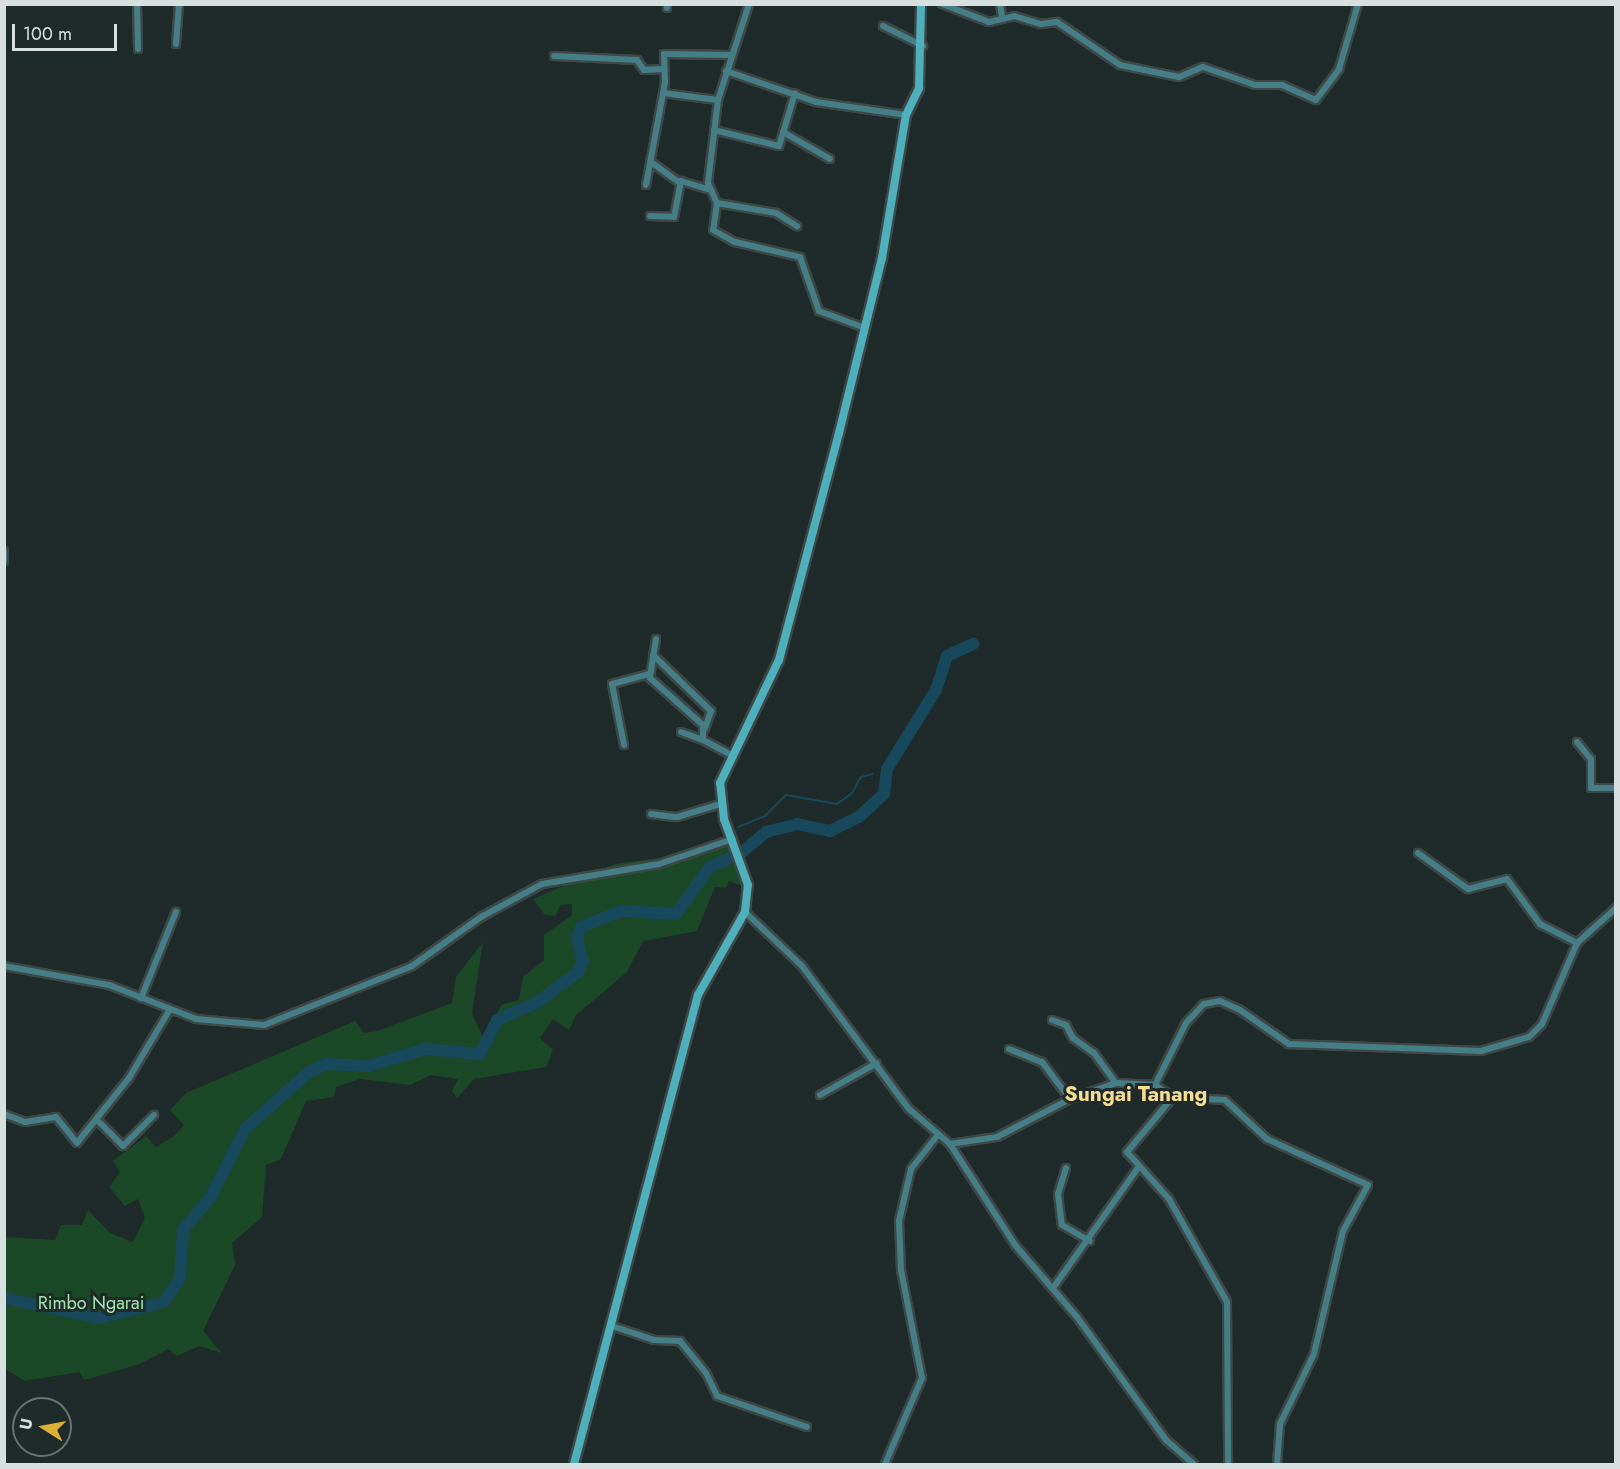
<!DOCTYPE html>
<html>
<head>
<meta charset="utf-8">
<style>
	body { margin:0 }
	#map { position:relative; width:1620px; height:1469px; overflow:hidden; background:#1f2b2a; font-family:Jost,sans-serif }
	div>[style] { position:absolute }
	.green>* { inset:0; background:#1b4826 }
	.stream>* { height:2px; margin:-1px; padding:0 1px; transform-origin:1px; border-radius:1px; background:#17485c }
	.river>* { height:12px; margin:-6px; padding:0 6px; transform-origin:6px; border-radius:6px; background:#17485c }
	.roads { filter:drop-shadow(2px 0 #3d4847) drop-shadow(-2px 0 #3d4847) drop-shadow(0 2px #3d4847) drop-shadow(0 -2px #3d4847) }
	.minor>* { height:6px; margin:-3px; padding:0 3px; transform-origin:3px; border-radius:3px; background:#457e87 }
	.secondary>* { height:8px; margin:-4px; padding:0 4px; transform-origin:4px; border-radius:4px; background:#4eafbd }
	span { translate:-50% -50%; white-space:nowrap; text-align:center; line-height:1.15; -webkit-text-stroke:6px #1f2b2a; paint-order:stroke }
	.park-label { font-size:18px; color:#a1e7ad }
	.quarter-label { font-size:21px; color:#f9dd91; font-weight:700 }
	.frame { position:absolute; inset:0; border:6px solid #d8e0df; pointer-events:none }
	.north { position:absolute; left:12px; top:1397px; width:60px; height:60px; box-sizing:border-box; background:#1f2b2a; border:2px solid #697372; border-radius:50%; rotate:281deg; font-size:16px; font-weight:700; line-height:24px; text-align:center; color:#d8e0df }
	.north::after { content:''; display:block; margin:auto; width:21px; height:27px; background:#dbb233; clip-path:polygon(50% 0,100% 100%,50% 72%,0 100%) }
	.scale { position:absolute; left:12px; top:24px; width:105px; height:27px; box-sizing:border-box; border:3px solid #d8e0df; border-top:0; padding-left:8px; font-size:18px; line-height:21px; white-space:nowrap; color:#d8e0df; -webkit-text-stroke:4px #1f2b2a; paint-order:stroke }
</style>
</head>
<body>
<div id="map">
	<div class="green">
		<i style="clip-path:polygon(730px 823px,751px 889px,729px 881px,726px 888px,715px 887px,697px 931px,643px 941px,627px 972px,576px 1015px,569px 1030px,553px 1019px,540px 1038px,553px 1050px,546px 1067px,474px 1079px,457px 1098px,452px 1091px,458px 1079px,431px 1075px,410px 1085px,360px 1079px,336px 1087px,334px 1097px,306px 1101px,281px 1159px,266px 1165px,262px 1217px,232px 1243px,235px 1265px,203px 1331px,222px 1353px,199px 1346px,177px 1356px,168px 1349px,140px 1364px,84px 1380px,79px 1372px,25px 1381px,5px 1369px,4px 1237px,55px 1240px,61px 1225px,82px 1225px,88px 1210px,110px 1233px,133px 1242px,145px 1218px,138px 1199px,125px 1206px,109px 1187px,120px 1172px,113px 1161px,146px 1136px,156px 1147px,174px 1136px,184px 1125px,170px 1110px,186px 1093px,355px 1021px,364px 1033px,378px 1031px,452px 1003px,456px 977px,483px 942px,472px 1013px,485px 1042px,501px 1005px,519px 1000px,523px 977px,544px 960px,544px 935px,572px 915px,572px 904px,560px 905px,556px 916px,545px 915px,533px 899px,615px 864px,686px 854px,725px 840px)"></i>
	</div>
	<div class="stream">
		<i style="left:738px;top:827px;width:29px;rotate:-22deg"></i>
		<i style="left:765px;top:816px;width:30px;rotate:-45deg"></i>
		<i style="left:786px;top:795px;width:52px;rotate:10deg"></i>
		<i style="left:837px;top:804px;width:19px;rotate:-36deg"></i>
		<i style="left:852px;top:793px;width:18px;rotate:-61deg"></i>
		<i style="left:861px;top:777px;width:12px;rotate:-14deg"></i>
	</div>
	<div class="river">
		<i style="left:4px;top:1298px;width:97px;rotate:11.9deg"></i>
		<i style="left:99px;top:1318px;width:67px;rotate:-13.8deg"></i>
		<i style="left:164px;top:1302px;width:29px;rotate:-56deg"></i>
		<i style="left:180px;top:1278px;width:48px;rotate:-86.4deg"></i>
		<i style="left:183px;top:1230px;width:42px;rotate:-49.8deg"></i>
		<i style="left:210px;top:1198px;width:77px;rotate:-63.1deg"></i>
		<i style="left:245px;top:1129px;width:86px;rotate:-41.7deg"></i>
		<i style="left:309px;top:1072px;width:19px;rotate:-25deg"></i>
		<i style="left:326px;top:1064px;width:42px;rotate:2.7deg"></i>
		<i style="left:368px;top:1066px;width:59px;rotate:-16.6deg"></i>
		<i style="left:425px;top:1049px;width:55px;rotate:5.2deg"></i>
		<i style="left:480px;top:1054px;width:38px;rotate:-63deg"></i>
		<i style="left:497px;top:1020px;width:43px;rotate:-23.6deg"></i>
		<i style="left:536px;top:1003px;width:52px;rotate:-36.4deg"></i>
		<i style="left:578px;top:972px;width:12px;rotate:-66deg"></i>
		<i style="left:583px;top:961px;width:24px;rotate:-105deg"></i>
		<i style="left:577px;top:938px;width:12px;rotate:-70deg"></i>
		<i style="left:581px;top:927px;width:43px;rotate:-21.8deg"></i>
		<i style="left:621px;top:911px;width:55px;rotate:3.1deg"></i>
		<i style="left:676px;top:914px;width:58px;rotate:-54.1deg"></i>
		<i style="left:710px;top:867px;width:34px;rotate:-24deg"></i>
		<i style="left:741px;top:853px;width:33px;rotate:-40deg"></i>
		<i style="left:766px;top:832px;width:32px;rotate:-14deg"></i>
		<i style="left:797px;top:824px;width:34px;rotate:12deg"></i>
		<i style="left:830px;top:831px;width:32px;rotate:-26deg"></i>
		<i style="left:859px;top:817px;width:34px;rotate:-43deg"></i>
		<i style="left:884px;top:794px;width:25px;rotate:-83deg"></i>
		<i style="left:887px;top:769px;width:93px;rotate:-58.2deg"></i>
		<i style="left:936px;top:690px;width:36px;rotate:-72deg"></i>
		<i style="left:947px;top:656px;width:29px;rotate:-25deg"></i>
	</div>
	<div class="roads">
		<div class="minor">
			<i style="left:137px;top:4px;width:45px;rotate:88.7deg"></i>
			<i style="left:749px;top:4px;width:101px;rotate:107.9deg"></i>
			<i style="left:718px;top:100px;width:84px;rotate:96.9deg"></i>
			<i style="left:708px;top:183px;width:22px;rotate:66deg"></i>
			<i style="left:717px;top:203px;width:27px;rotate:98deg"></i>
			<i style="left:713px;top:230px;width:25px;rotate:29deg"></i>
			<i style="left:735px;top:242px;width:67px;rotate:13deg"></i>
			<i style="left:800px;top:257px;width:57px;rotate:70.6deg"></i>
			<i style="left:819px;top:311px;width:49px;rotate:20.3deg"></i>
			<i style="left:942px;top:4px;width:50px;rotate:21deg"></i>
			<i style="left:989px;top:22px;width:26px;rotate:-13deg"></i>
			<i style="left:1014px;top:16px;width:28px;rotate:17deg"></i>
			<i style="left:1041px;top:24px;width:16px;rotate:-7deg"></i>
			<i style="left:1057px;top:22px;width:76px;rotate:34.3deg"></i>
			<i style="left:1120px;top:65px;width:60px;rotate:11.5deg"></i>
			<i style="left:1179px;top:77px;width:26px;rotate:-23deg"></i>
			<i style="left:1203px;top:67px;width:55px;rotate:19.1deg"></i>
			<i style="left:1255px;top:85px;width:27px"></i>
			<i style="left:1282px;top:85px;width:37px;rotate:24deg"></i>
			<i style="left:1316px;top:100px;width:39px;rotate:-53deg"></i>
			<i style="left:1339px;top:69px;width:68px;rotate:-73.7deg"></i>
			<i style="left:1000px;top:4px;width:13px;rotate:81deg"></i>
			<i style="left:667px;top:8px;width:4px;rotate:-90deg"></i>
			<i style="left:883px;top:26px;width:45px;rotate:26.6deg"></i>
			<i style="left:176px;top:44px;width:40px;rotate:-85.7deg"></i>
			<i style="left:554px;top:56px;width:83px;rotate:2.8deg"></i>
			<i style="left:637px;top:60px;width:12px;rotate:55deg"></i>
			<i style="left:644px;top:70px;width:19px;rotate:-3deg"></i>
			<i style="left:726px;top:71px;width:95px;rotate:19deg"></i>
			<i style="left:816px;top:102px;width:91px;rotate:8.2deg"></i>
			<i style="left:663px;top:93px;width:55px;rotate:7.3deg"></i>
			<i style="left:714px;top:130px;width:67px;rotate:13.8deg"></i>
			<i style="left:779px;top:146px;width:55px;rotate:-73.2deg"></i>
			<i style="left:783px;top:132px;width:54px;rotate:29.9deg"></i>
			<i style="left:651px;top:162px;width:36px;rotate:36deg"></i>
			<i style="left:646px;top:185px;width:105px;rotate:-79.5deg"></i>
			<i style="left:665px;top:82px;width:28px;rotate:-92deg"></i>
			<i style="left:664px;top:54px;width:66px;rotate:0.9deg"></i>
			<i style="left:717px;top:203px;width:60px;rotate:9.6deg"></i>
			<i style="left:776px;top:213px;width:25px;rotate:32deg"></i>
			<i style="left:650px;top:216px;width:24px;rotate:2deg"></i>
			<i style="left:674px;top:217px;width:37px;rotate:-79deg"></i>
			<i style="left:681px;top:181px;width:28px;rotate:17deg"></i>
			<i style="left:4px;top:551px;width:10px;rotate:90deg"></i>
			<i style="left:656px;top:639px;width:39px;rotate:99deg"></i>
			<i style="left:650px;top:678px;width:71px;rotate:41.6deg"></i>
			<i style="left:703px;top:725px;width:15px;rotate:90deg"></i>
			<i style="left:703px;top:740px;width:32px;rotate:28deg"></i>
			<i style="left:653px;top:655px;width:81px;rotate:44deg"></i>
			<i style="left:711px;top:711px;width:18px;rotate:109deg"></i>
			<i style="left:681px;top:732px;width:23px;rotate:20deg"></i>
			<i style="left:1577px;top:742px;width:22px;rotate:51deg"></i>
			<i style="left:1591px;top:759px;width:29px;rotate:90deg"></i>
			<i style="left:1591px;top:788px;width:25px"></i>
			<i style="left:624px;top:745px;width:62px;rotate:-101.1deg"></i>
			<i style="left:612px;top:684px;width:38px;rotate:-15deg"></i>
			<i style="left:651px;top:814px;width:26px;rotate:7deg"></i>
			<i style="left:677px;top:817px;width:46px;rotate:-16.5deg"></i>
			<i style="left:1418px;top:853px;width:62px;rotate:35.8deg"></i>
			<i style="left:1468px;top:889px;width:40px;rotate:-14.4deg"></i>
			<i style="left:1507px;top:879px;width:56px;rotate:53.7deg"></i>
			<i style="left:1540px;top:924px;width:42px;rotate:27.2deg"></i>
			<i style="left:745px;top:912px;width:79px;rotate:43.5deg"></i>
			<i style="left:802px;top:966px;width:179px;rotate:53.2deg"></i>
			<i style="left:909px;top:1109px;width:54px;rotate:40.5deg"></i>
			<i style="left:950px;top:1144px;width:120px;rotate:57.2deg"></i>
			<i style="left:1015px;top:1245px;width:95px;rotate:49.3deg"></i>
			<i style="left:1077px;top:1317px;width:152px;rotate:54.1deg"></i>
			<i style="left:1166px;top:1440px;width:37px;rotate:41deg"></i>
			<i style="left:4px;top:966px;width:107px;rotate:10.3deg"></i>
			<i style="left:109px;top:985px;width:93px;rotate:21.3deg"></i>
			<i style="left:196px;top:1019px;width:68px;rotate:5deg"></i>
			<i style="left:264px;top:1025px;width:159px;rotate:-21.7deg"></i>
			<i style="left:412px;top:966px;width:85px;rotate:-35.4deg"></i>
			<i style="left:481px;top:917px;width:69px;rotate:-28.4deg"></i>
			<i style="left:542px;top:884px;width:119px;rotate:-9.7deg"></i>
			<i style="left:659px;top:864px;width:78px;rotate:-18.7deg"></i>
			<i style="left:141px;top:998px;width:93px;rotate:-67.9deg"></i>
			<i style="left:1052px;top:1020px;width:15px;rotate:20deg"></i>
			<i style="left:1066px;top:1025px;width:15px;rotate:62deg"></i>
			<i style="left:1073px;top:1038px;width:26px;rotate:36deg"></i>
			<i style="left:1094px;top:1053px;width:37px;rotate:54deg"></i>
			<i style="left:1009px;top:1049px;width:35px;rotate:22deg"></i>
			<i style="left:1042px;top:1062px;width:46px;rotate:52.9deg"></i>
			<i style="left:1155px;top:1085px;width:22px;rotate:34deg"></i>
			<i style="left:1173px;top:1097px;width:52px;rotate:3.3deg"></i>
			<i style="left:1225px;top:1100px;width:57px;rotate:42.9deg"></i>
			<i style="left:1267px;top:1139px;width:111px;rotate:24.5deg"></i>
			<i style="left:1368px;top:1185px;width:52px;rotate:118.5deg"></i>
			<i style="left:1343px;top:1231px;width:126px;rotate:103.3deg"></i>
			<i style="left:1314px;top:1354px;width:78px;rotate:115.9deg"></i>
			<i style="left:1280px;top:1424px;width:40px;rotate:94.3deg"></i>
			<i style="left:820px;top:1095px;width:65px;rotate:-29.3deg"></i>
			<i style="left:1173px;top:1097px;width:72px;rotate:129.9deg"></i>
			<i style="left:1127px;top:1152px;width:63px;rotate:48.2deg"></i>
			<i style="left:1169px;top:1199px;width:118px;rotate:60.6deg"></i>
			<i style="left:1227px;top:1302px;width:162px;rotate:89.6deg"></i>
			<i style="left:4px;top:1114px;width:22px;rotate:21deg"></i>
			<i style="left:25px;top:1122px;width:31px;rotate:-9deg"></i>
			<i style="left:56px;top:1117px;width:33px;rotate:51deg"></i>
			<i style="left:77px;top:1143px;width:83px;rotate:-51.3deg"></i>
			<i style="left:129px;top:1078px;width:78px;rotate:-59.2deg"></i>
			<i style="left:97px;top:1120px;width:37px;rotate:45deg"></i>
			<i style="left:123px;top:1146px;width:44px;rotate:-45deg"></i>
			<i style="left:950px;top:1144px;width:48px;rotate:-8.5deg"></i>
			<i style="left:997px;top:1137px;width:82px;rotate:-27.5deg"></i>
			<i style="left:1070px;top:1099px;width:49px;rotate:-19.2deg"></i>
			<i style="left:1116px;top:1083px;width:39px;rotate:3deg"></i>
			<i style="left:1155px;top:1085px;width:69px;rotate:-63.4deg"></i>
			<i style="left:1186px;top:1023px;width:26px;rotate:-47deg"></i>
			<i style="left:1204px;top:1004px;width:16px;rotate:-11deg"></i>
			<i style="left:1220px;top:1001px;width:22px;rotate:24deg"></i>
			<i style="left:1240px;top:1010px;width:60px;rotate:34.8deg"></i>
			<i style="left:1289px;top:1044px;width:192px;rotate:2.1deg"></i>
			<i style="left:1481px;top:1051px;width:50px;rotate:-16.3deg"></i>
			<i style="left:1529px;top:1037px;width:18px;rotate:-45deg"></i>
			<i style="left:1542px;top:1024px;width:88px;rotate:-66.6deg"></i>
			<i style="left:1577px;top:943px;width:52px;rotate:-41.9deg"></i>
			<i style="left:1066px;top:1168px;width:27px;rotate:107deg"></i>
			<i style="left:1058px;top:1194px;width:31px;rotate:83deg"></i>
			<i style="left:1062px;top:1225px;width:32px;rotate:30deg"></i>
			<i style="left:1053px;top:1288px;width:147px;rotate:-54.7deg"></i>
			<i style="left:612px;top:1326px;width:44px;rotate:18.4deg"></i>
			<i style="left:654px;top:1340px;width:26px;rotate:2deg"></i>
			<i style="left:680px;top:1341px;width:41px;rotate:50.9deg"></i>
			<i style="left:706px;top:1373px;width:25px;rotate:64deg"></i>
			<i style="left:717px;top:1396px;width:95px;rotate:19deg"></i>
			<i style="left:885px;top:1464px;width:94px;rotate:-66.7deg"></i>
			<i style="left:922px;top:1378px;width:110px;rotate:-101deg"></i>
			<i style="left:901px;top:1270px;width:49px;rotate:-92.3deg"></i>
			<i style="left:899px;top:1221px;width:53px;rotate:-77deg"></i>
			<i style="left:911px;top:1169px;width:42px;rotate:-51.8deg"></i>
		</div>
		<div class="secondary">
			<i style="left:574px;top:1464px;width:485px;rotate:-75.2deg"></i>
			<i style="left:698px;top:995px;width:95px;rotate:-60.5deg"></i>
			<i style="left:745px;top:912px;width:27px;rotate:-84deg"></i>
			<i style="left:748px;top:885px;width:70px;rotate:-110deg"></i>
			<i style="left:724px;top:819px;width:36px;rotate:-96deg"></i>
			<i style="left:720px;top:783px;width:136px;rotate:-64.4deg"></i>
			<i style="left:779px;top:660px;width:235px;rotate:-75.2deg"></i>
			<i style="left:839px;top:433px;width:180px;rotate:-76.2deg"></i>
			<i style="left:882px;top:258px;width:145px;rotate:-80.5deg"></i>
			<i style="left:906px;top:115px;width:30px;rotate:-64deg"></i>
			<i style="left:919px;top:88px;width:84px;rotate:-88.6deg"></i>
		</div>
	</div>
	<div class="park-label">
		<span style="left:91px;top:1303px">Rimbo Ngarai</span>
	</div>
	<div class="quarter-label">
		<span style="left:1136px;top:1094px">Sungai Tanang</span>
	</div>
	<div class="frame"></div>
	<div class="north">U</div>
	<div class="scale">100 m</div>
</div>
</body>
</html>
